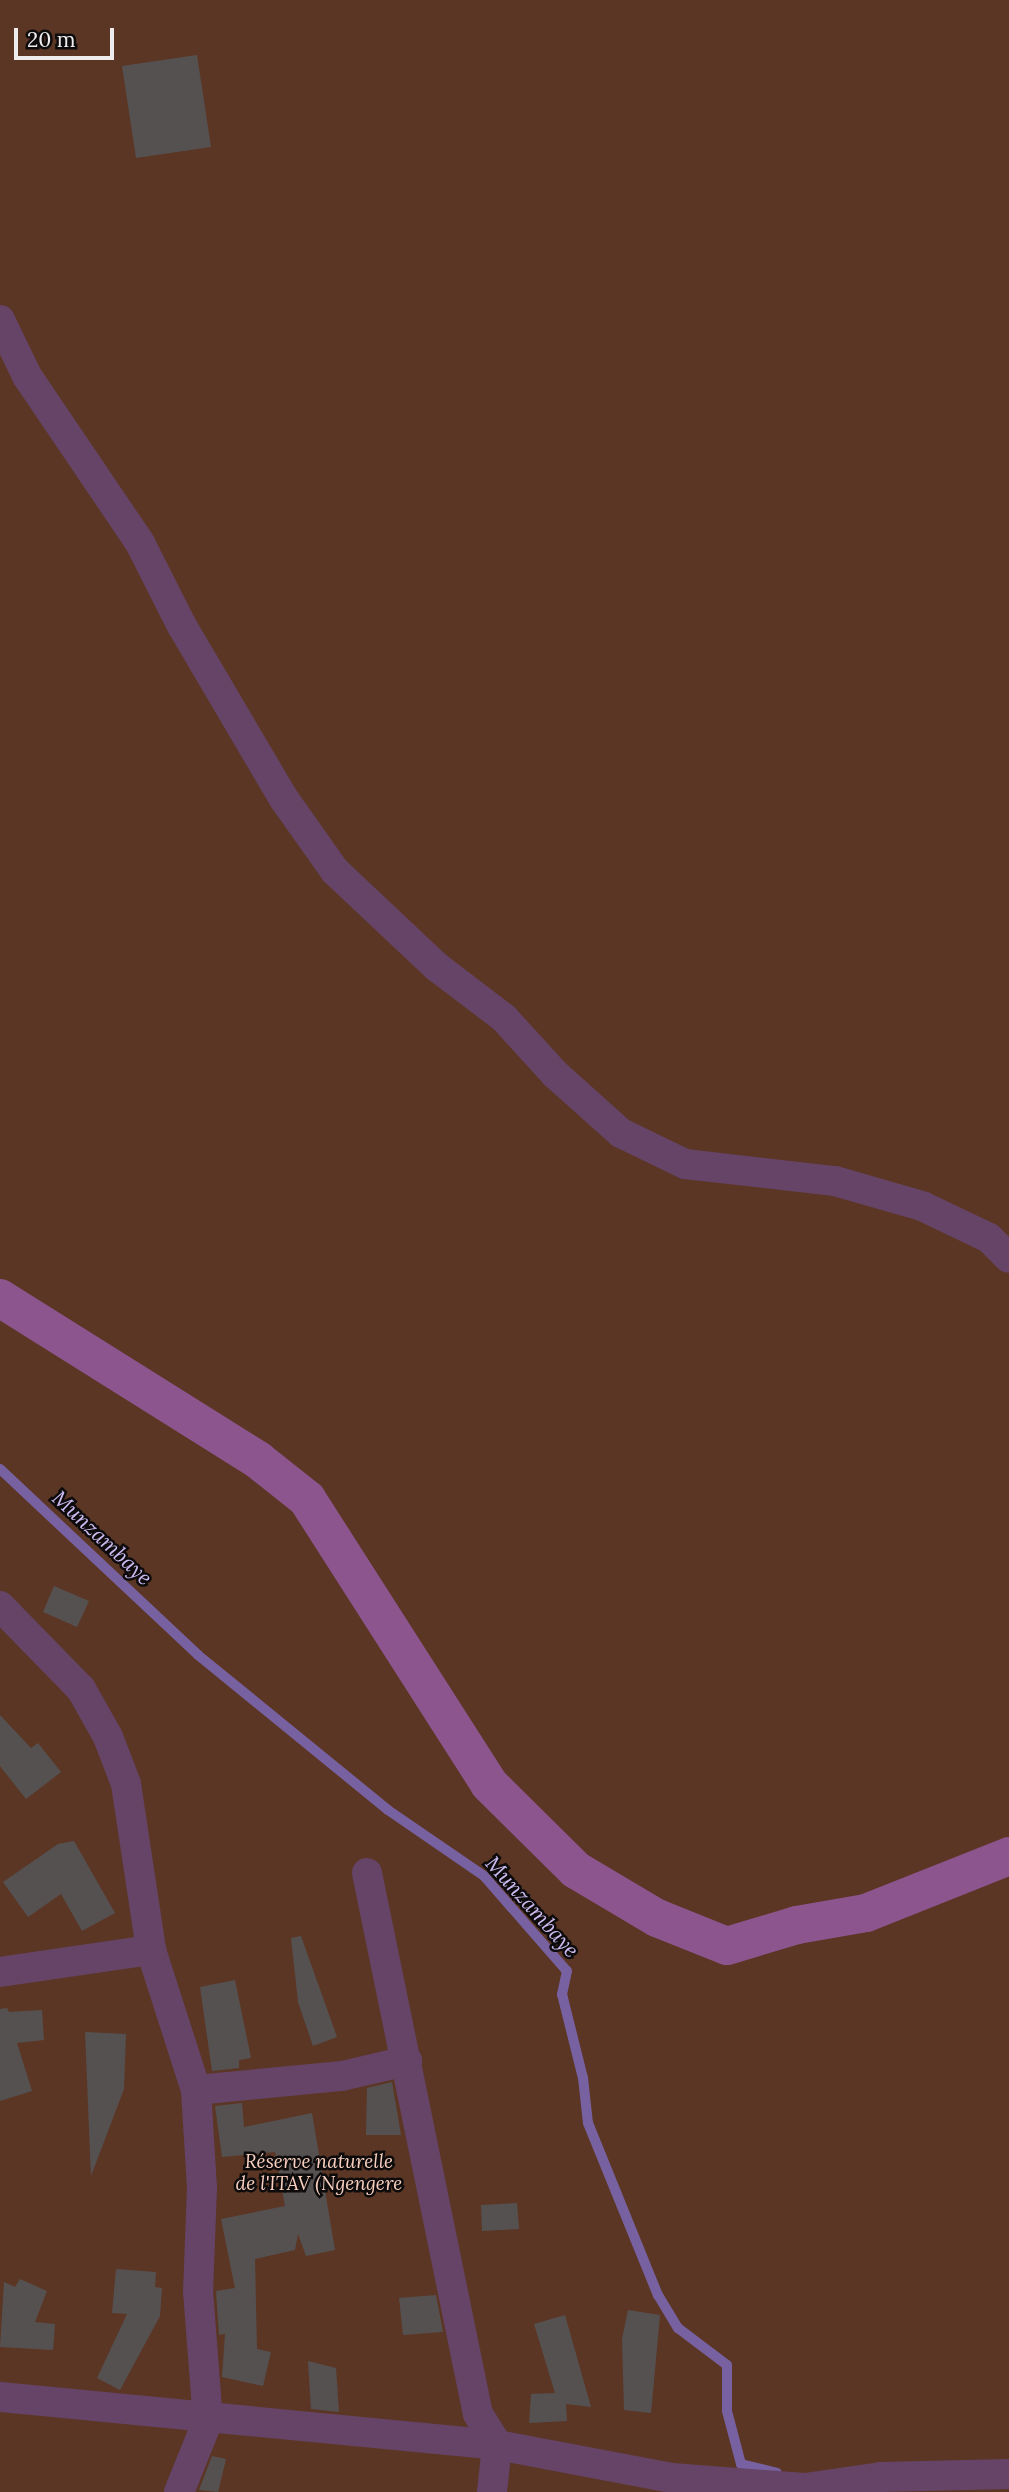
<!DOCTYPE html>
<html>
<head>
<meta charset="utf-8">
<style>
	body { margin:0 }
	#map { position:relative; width:1009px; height:2492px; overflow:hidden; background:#262123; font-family:Lora,serif }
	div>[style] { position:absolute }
	.green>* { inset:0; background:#5b3625 }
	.stream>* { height:10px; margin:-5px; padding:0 5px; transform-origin:5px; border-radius:5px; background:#7861a0 }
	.building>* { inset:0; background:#565151 }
	.street>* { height:30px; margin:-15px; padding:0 15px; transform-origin:15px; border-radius:15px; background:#664467 }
	.secondary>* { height:38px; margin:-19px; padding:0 19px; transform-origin:19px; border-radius:19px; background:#8c558e }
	span { translate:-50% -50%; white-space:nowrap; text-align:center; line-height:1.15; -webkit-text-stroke:5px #0d0b0c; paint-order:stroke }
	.park-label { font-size:19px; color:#f9d0bf; font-style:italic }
	.water-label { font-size:21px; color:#cdbbf1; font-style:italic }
	.scale { position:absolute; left:14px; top:28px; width:100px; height:32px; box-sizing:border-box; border:4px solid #efeced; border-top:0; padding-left:9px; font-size:21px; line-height:24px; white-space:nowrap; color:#efeced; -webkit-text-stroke:5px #0d0b0c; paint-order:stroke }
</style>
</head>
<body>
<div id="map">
	<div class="green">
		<i style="clip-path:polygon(0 0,1009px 0,1009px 2492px,0 2492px)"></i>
	</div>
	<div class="stream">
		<i style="left:0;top:1469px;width:272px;rotate:43.2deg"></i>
		<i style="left:198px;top:1655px;width:245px;rotate:39.2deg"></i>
		<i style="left:388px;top:1810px;width:116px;rotate:34.5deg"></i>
		<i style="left:484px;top:1876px;width:126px;rotate:48.9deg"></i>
		<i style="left:567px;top:1971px;width:24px;rotate:102deg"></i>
		<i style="left:562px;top:1994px;width:87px;rotate:76deg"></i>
		<i style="left:583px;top:2078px;width:45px;rotate:83.7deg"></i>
		<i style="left:588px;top:2123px;width:186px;rotate:67.9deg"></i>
		<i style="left:658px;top:2295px;width:39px;rotate:59deg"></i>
		<i style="left:678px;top:2328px;width:61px;rotate:37.1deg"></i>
		<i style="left:727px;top:2365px;width:46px;rotate:90deg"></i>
		<i style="left:727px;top:2411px;width:55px;rotate:75.2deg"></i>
		<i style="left:741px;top:2464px;width:37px;rotate:14deg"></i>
	</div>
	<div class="building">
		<i style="clip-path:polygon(197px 55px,211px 147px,136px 158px,122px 66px)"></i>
		<i style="clip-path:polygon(54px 1586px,89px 1601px,77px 1627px,43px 1612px)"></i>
		<i style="clip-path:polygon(0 1715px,31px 1748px,38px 1743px,61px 1772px,26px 1799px,0 1766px)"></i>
		<i style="clip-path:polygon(74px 1841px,115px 1913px,82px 1931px,61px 1894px,28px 1917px,3px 1882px,58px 1844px)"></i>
		<i style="clip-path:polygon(301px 1936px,337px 2037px,313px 2046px,298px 2002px,291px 1938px)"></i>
		<i style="clip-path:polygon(235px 1980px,251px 2058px,239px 2060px,239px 2068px,212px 2071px,200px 1987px)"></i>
		<i style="clip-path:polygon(7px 2008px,9px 2012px,42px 2010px,44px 2040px,17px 2043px,32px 2091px,0 2101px,0 2009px)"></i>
		<i style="clip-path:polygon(85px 2032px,126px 2034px,124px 2089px,91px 2176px)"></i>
		<i style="clip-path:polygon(392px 2082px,401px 2135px,366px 2135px,367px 2088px)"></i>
		<i style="clip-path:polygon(242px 2103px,244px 2127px,312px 2113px,335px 2250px,306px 2256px,298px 2234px,295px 2250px,255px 2259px,257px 2349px,271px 2352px,263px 2386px,222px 2377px,225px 2334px,219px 2335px,216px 2291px,235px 2288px,221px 2219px,285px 2206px,275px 2152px,222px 2157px,215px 2106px)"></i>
		<i style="clip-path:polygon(517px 2203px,519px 2229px,482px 2231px,481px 2205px)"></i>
		<i style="clip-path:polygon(116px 2269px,156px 2272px,155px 2287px,162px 2288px,160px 2316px,120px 2390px,97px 2378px,127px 2314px,112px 2313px)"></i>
		<i style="clip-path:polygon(20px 2279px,47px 2291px,35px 2322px,55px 2324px,53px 2350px,0 2347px,4px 2282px,15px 2287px)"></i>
		<i style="clip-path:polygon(436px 2295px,443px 2332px,403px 2335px,399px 2298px)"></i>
		<i style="clip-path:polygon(628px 2310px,660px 2315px,651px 2413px,624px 2410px,622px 2339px)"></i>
		<i style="clip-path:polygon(565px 2315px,591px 2407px,566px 2404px,567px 2421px,529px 2423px,531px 2394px,555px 2393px,534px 2324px)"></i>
		<i style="clip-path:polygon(308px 2361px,336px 2368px,339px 2412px,311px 2409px)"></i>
		<i style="clip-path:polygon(212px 2456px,226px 2459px,218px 2492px,199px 2490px)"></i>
	</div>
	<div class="street">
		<i style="left:0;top:320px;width:62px;rotate:64.3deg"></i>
		<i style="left:27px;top:376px;width:202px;rotate:55.9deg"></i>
		<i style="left:140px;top:543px;width:93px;rotate:63.2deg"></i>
		<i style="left:182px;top:626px;width:201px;rotate:59.5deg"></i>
		<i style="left:284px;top:799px;width:88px;rotate:54.7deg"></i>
		<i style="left:335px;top:871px;width:140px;rotate:43.3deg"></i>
		<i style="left:437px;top:967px;width:84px;rotate:37.3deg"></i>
		<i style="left:504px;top:1018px;width:76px;rotate:47.7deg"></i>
		<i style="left:555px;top:1074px;width:89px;rotate:41.8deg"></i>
		<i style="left:621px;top:1133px;width:71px;rotate:25.8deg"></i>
		<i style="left:685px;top:1164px;width:151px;rotate:6.5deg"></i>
		<i style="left:835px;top:1181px;width:91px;rotate:16deg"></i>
		<i style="left:922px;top:1206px;width:74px;rotate:25.5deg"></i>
		<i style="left:989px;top:1238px;width:28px;rotate:45deg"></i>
		<i style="left:0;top:1606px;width:116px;rotate:45.7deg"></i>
		<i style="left:81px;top:1689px;width:55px;rotate:60.6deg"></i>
		<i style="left:108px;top:1737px;width:50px;rotate:69deg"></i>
		<i style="left:126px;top:1784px;width:168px;rotate:81.4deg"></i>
		<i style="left:151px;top:1950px;width:147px;rotate:72.2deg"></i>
		<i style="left:196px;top:2090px;width:98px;rotate:86.5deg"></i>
		<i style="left:202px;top:2188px;width:103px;rotate:92.2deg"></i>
		<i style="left:198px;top:2291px;width:129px;rotate:85.6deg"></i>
		<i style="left:208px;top:2420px;width:78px;rotate:111.9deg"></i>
		<i style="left:367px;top:1873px;width:552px;rotate:78.41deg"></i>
		<i style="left:478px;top:2414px;width:36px;rotate:58deg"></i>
		<i style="left:497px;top:2445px;width:47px;rotate:96.1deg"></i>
		<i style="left:0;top:1972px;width:153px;rotate:-8.3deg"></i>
		<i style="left:196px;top:2090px;width:147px;rotate:-5.5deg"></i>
		<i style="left:342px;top:2076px;width:67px;rotate:-13deg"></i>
		<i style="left:0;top:2397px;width:499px;rotate:5.5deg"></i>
		<i style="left:497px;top:2445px;width:178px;rotate:10.7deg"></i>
		<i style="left:672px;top:2478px;width:133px;rotate:4.3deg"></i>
		<i style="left:805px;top:2488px;width:77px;rotate:-8.2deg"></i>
		<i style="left:881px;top:2477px;width:128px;rotate:-1.3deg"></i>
	</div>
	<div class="secondary">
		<i style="left:0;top:1298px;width:305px;rotate:32.1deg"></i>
		<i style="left:258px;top:1460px;width:63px;rotate:38.5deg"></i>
		<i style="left:307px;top:1499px;width:338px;rotate:57.4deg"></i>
		<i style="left:489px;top:1784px;width:122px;rotate:44.7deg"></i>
		<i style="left:576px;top:1870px;width:94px;rotate:30.7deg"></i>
		<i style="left:657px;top:1918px;width:75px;rotate:21.8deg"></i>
		<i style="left:727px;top:1946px;width:73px;rotate:-16.7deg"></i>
		<i style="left:797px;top:1925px;width:70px;rotate:-9.9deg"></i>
		<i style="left:866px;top:1913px;width:154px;rotate:-21.7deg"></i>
	</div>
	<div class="park-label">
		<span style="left:319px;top:2173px">Réserve naturelle<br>de l'ITAV (Ngengere</span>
	</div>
	<div class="water-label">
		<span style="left:102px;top:1538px;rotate:43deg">Munzambaye</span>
		<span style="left:532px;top:1907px;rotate:48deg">Munzambaye</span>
	</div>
	<div class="scale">20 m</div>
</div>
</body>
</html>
